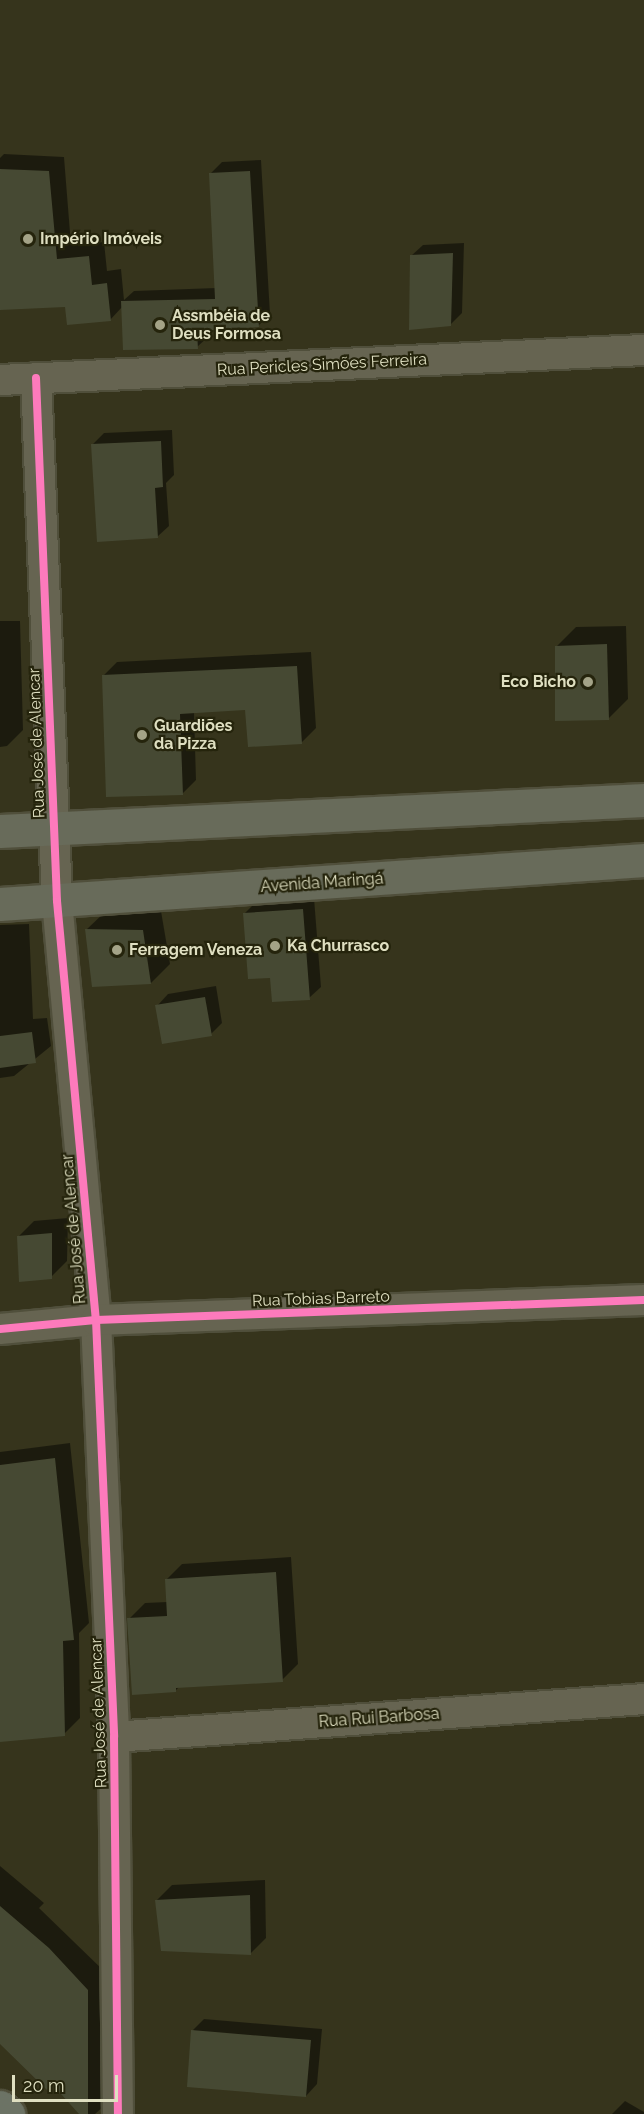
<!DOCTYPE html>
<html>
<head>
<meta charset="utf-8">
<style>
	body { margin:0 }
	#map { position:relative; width:644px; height:2114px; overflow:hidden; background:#36341c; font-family:Raleway,sans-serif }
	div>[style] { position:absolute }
	.shadow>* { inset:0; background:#0007 }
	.building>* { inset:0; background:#464933 }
	.roads { filter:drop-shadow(2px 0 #504f3b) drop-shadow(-2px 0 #504f3b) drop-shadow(0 2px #504f3b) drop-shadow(0 -2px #504f3b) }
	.street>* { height:30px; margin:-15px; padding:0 15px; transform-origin:15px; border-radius:15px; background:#666451 }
	.secondary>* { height:33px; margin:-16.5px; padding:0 16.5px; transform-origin:16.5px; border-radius:16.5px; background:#686b5a }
	.primary>* { height:33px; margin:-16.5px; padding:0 16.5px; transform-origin:16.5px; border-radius:16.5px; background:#6c7365 }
	.cycleway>* { height:8px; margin:-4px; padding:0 4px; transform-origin:4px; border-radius:4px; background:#fd7abc }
	.dots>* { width:16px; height:16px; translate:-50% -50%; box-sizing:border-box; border:3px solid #25240c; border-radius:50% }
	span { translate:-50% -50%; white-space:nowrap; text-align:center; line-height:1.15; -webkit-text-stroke:4.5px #25240c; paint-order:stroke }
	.poi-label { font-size:16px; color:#dfdfc1; font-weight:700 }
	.left { translate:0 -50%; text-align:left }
	.right { translate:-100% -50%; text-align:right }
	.street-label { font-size:16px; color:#dfdfc1 }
	.scale { position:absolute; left:12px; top:2075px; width:106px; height:27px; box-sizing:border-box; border:3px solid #dfdfc1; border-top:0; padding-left:8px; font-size:18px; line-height:21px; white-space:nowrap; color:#dfdfc1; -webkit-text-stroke:4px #25240c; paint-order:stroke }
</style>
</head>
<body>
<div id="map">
	<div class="shadow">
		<i style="clip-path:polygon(4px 154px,64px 157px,71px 245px,104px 242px,107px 271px,121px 269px,124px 300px,134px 291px,216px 288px,210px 174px,222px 162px,261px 160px,270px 314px,258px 326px,209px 329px,209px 336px,197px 347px,123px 306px,110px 320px,66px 305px,0 308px,0 158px)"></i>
		<i style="clip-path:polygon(464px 243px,462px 313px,450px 325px,411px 256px,423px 245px)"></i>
		<i style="clip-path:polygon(172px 430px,174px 475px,166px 483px,169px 526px,157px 537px,93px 444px,104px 433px)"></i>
		<i style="clip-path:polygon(0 621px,20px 621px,23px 730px,7px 746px,0 747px)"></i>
		<i style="clip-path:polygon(626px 626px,628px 699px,609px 718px,556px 647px,576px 627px)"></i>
		<i style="clip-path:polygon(311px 652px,316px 728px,302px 742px,246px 708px,194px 712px,196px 780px,182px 794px,103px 676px,117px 662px)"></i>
		<i style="clip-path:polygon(314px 898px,321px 987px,309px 998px,271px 976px,244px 914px,256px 902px)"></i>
		<i style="clip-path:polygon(106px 911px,161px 911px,170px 964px,151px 983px,86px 930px)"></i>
		<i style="clip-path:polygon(29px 924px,33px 1019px,47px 1018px,51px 1046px,14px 1076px,0 1078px,0 925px)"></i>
		<i style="clip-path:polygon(216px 986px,222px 1023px,211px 1034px,157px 1006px,168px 994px)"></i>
		<i style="clip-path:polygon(68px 1218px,67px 1261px,51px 1277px,18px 1237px,34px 1221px)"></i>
		<i style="clip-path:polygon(70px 1443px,89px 1623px,79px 1633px,80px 1718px,64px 1734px,0 1741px,0 1452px)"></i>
		<i style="clip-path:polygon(291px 1557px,298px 1664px,282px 1680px,180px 1686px,175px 1691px,129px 1619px,145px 1603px,167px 1602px,166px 1580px,182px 1564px)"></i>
		<i style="clip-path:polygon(0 1866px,44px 1903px,39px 1908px,105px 1972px,105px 2105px,95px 2114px,81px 2114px,52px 2082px,0 2043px)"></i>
		<i style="clip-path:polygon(265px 1880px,266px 1938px,250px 1954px,156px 1901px,172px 1885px)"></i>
		<i style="clip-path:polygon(204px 2019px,322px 2029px,317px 2084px,306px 2096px,193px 2030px)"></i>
		<i style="clip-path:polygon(625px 2101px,644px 2112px,644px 2114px,612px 2114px)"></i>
	</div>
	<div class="building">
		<i style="clip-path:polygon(0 169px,49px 171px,57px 259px,89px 256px,92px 285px,107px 283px,111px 321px,67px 325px,65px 307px,0 310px)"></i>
		<i style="clip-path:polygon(250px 171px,259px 327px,197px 331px,198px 349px,123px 350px,121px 301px,215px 299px,209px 173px)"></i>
		<i style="clip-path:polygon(453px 253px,451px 326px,409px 330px,410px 255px)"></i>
		<i style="clip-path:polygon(161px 441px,163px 487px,155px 488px,158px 538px,97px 542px,91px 444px)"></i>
		<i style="clip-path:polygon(607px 644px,609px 720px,555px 721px,555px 646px)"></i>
		<i style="clip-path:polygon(297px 666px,302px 744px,248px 747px,245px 710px,180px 714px,183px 795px,106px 797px,102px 675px)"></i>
		<i style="clip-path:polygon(303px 909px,310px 1000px,272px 1002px,270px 978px,248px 979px,243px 913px)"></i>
		<i style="clip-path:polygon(85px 929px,143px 930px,151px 984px,92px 987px)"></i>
		<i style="clip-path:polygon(205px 997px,212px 1036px,162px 1044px,155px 1005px)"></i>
		<i style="clip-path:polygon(32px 1032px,36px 1063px,0 1068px,0 1036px)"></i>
		<i style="clip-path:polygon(52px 1233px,52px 1279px,19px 1282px,17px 1236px)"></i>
		<i style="clip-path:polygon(55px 1458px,74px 1640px,63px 1641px,65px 1736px,0 1742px,0 1465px)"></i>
		<i style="clip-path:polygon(276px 1572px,283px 1682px,176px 1688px,176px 1692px,132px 1695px,127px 1618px,167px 1616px,165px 1579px)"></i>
		<i style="clip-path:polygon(250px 1895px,251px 1955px,161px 1951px,155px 1900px)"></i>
		<i style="clip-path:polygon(0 1906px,49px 1948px,88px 1990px,88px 2114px,79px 2114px,52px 2084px,47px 2090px,0 2044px)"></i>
		<i style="clip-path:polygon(191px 2030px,311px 2040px,306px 2097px,187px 2087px)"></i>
	</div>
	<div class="roads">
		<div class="street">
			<i style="left:36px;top:378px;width:523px;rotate:87.7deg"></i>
			<i style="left:57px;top:901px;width:421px;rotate:84.7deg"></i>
			<i style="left:96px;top:1320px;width:417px;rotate:87.5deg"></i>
			<i style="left:114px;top:1737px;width:377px;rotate:89.4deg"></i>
			<i style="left:0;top:380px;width:645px;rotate:-2.67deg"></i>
			<i style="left:0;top:1329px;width:96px;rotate:-5.4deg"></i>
			<i style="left:96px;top:1320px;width:548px;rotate:-2.09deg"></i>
			<i style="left:114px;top:1737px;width:531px;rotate:-4.1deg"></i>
		</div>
		<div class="secondary">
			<i style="left:0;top:831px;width:645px;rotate:-2.76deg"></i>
			<i style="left:0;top:904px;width:646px;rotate:-3.91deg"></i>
		</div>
		<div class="primary">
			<i style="left:0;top:2107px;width:11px;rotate:41deg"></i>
		</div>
	</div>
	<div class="cycleway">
		<i style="left:36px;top:378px;width:523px;rotate:87.7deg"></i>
		<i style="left:57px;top:901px;width:421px;rotate:84.7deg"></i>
		<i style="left:96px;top:1320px;width:417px;rotate:87.5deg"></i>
		<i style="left:114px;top:1737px;width:377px;rotate:89.4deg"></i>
		<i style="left:0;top:1329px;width:96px;rotate:-5.4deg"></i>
		<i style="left:96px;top:1320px;width:548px;rotate:-2.09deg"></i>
	</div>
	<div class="dots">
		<i style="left:28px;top:239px;background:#a4a387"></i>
		<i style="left:160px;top:325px;background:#a4a387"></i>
		<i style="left:588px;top:682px;background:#a4a387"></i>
		<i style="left:142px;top:735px;background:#a4a387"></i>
		<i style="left:275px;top:946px;background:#a4a387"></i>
		<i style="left:117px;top:950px;background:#a4a387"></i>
	</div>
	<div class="poi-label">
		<span class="left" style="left:40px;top:239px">Império Imóveis</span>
		<span class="left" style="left:172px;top:325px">Assmbéia de<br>Deus Formosa</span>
		<span class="right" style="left:576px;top:682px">Eco Bicho</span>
		<span class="left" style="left:154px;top:735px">Guardiões<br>da Pizza</span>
		<span class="left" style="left:287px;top:946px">Ka Churrasco</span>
		<span class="left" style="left:129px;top:950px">Ferragem Veneza</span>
	</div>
	<div class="street-label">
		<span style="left:322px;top:365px;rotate:-3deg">Rua Pericles Simões Ferreira</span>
		<span style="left:37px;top:743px;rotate:-92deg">Rua José de Alencar</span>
		<span style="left:322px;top:883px;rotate:-4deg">Avenida Maringá</span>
		<span style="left:74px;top:1229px;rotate:-95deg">Rua José de Alencar</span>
		<span style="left:321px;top:1299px;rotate:-2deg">Rua Tobias Barreto</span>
		<span style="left:99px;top:1713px;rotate:-92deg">Rua José de Alencar</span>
		<span style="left:379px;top:1718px;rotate:-4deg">Rua Rui Barbosa</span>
	</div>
	<div class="scale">20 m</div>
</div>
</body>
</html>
